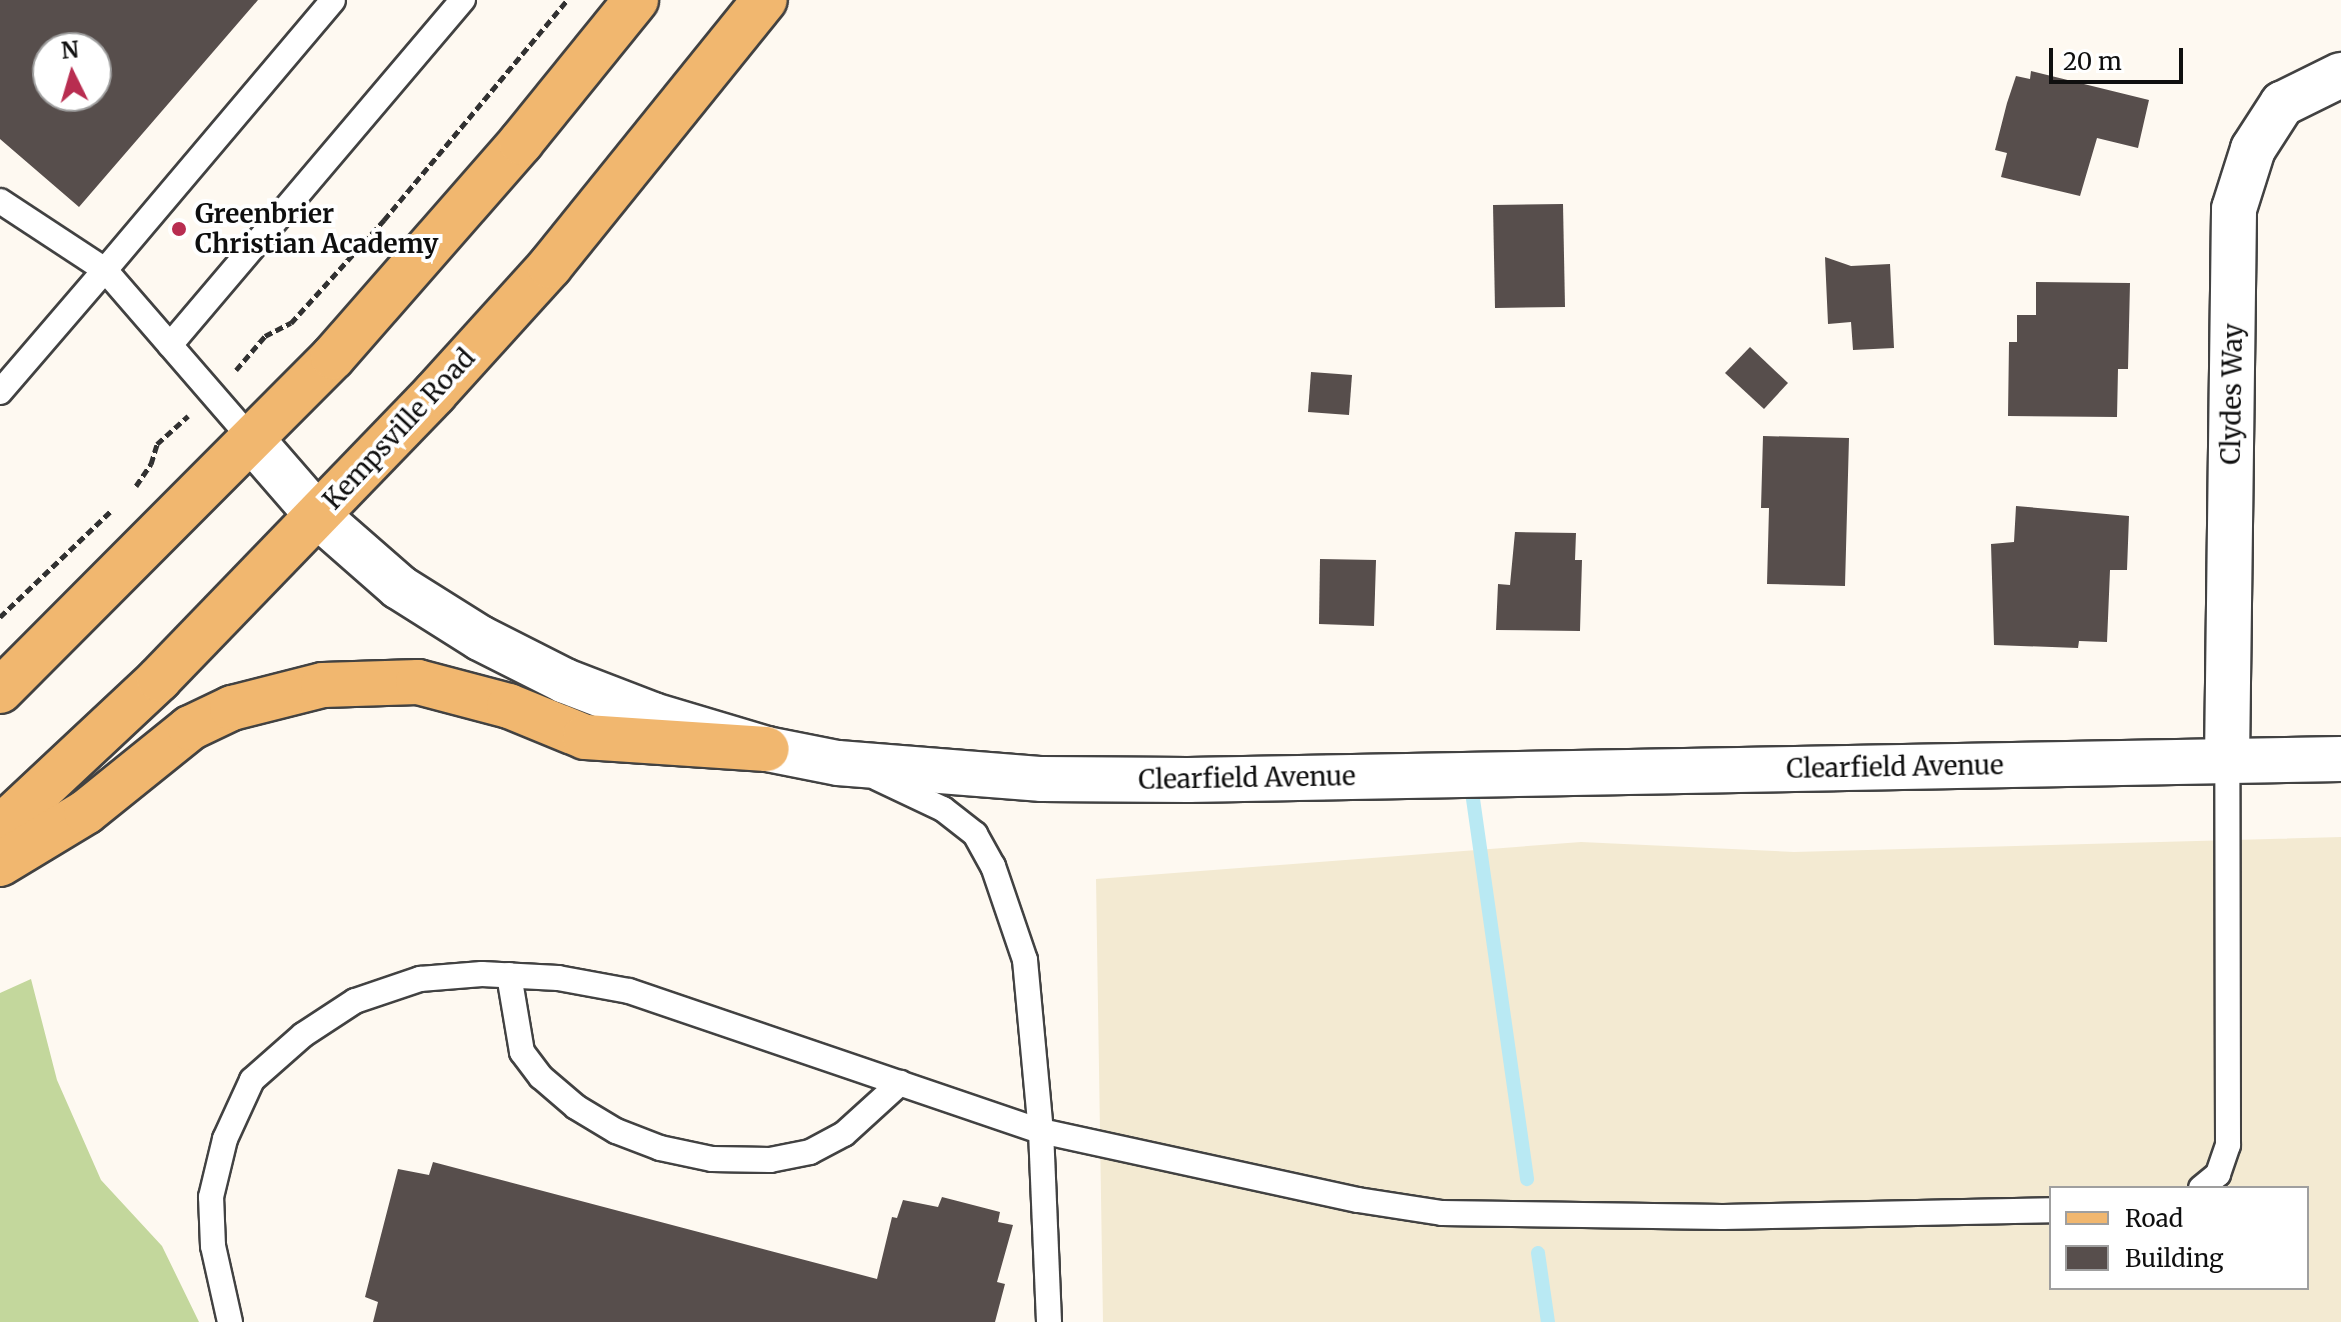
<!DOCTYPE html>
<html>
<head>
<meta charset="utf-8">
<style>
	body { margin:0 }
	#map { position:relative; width:2341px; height:1322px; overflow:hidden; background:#fef9f1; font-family:Merriweather,serif }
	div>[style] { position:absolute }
	.farmland>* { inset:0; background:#f3ead2 }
	.forest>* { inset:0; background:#c3d79c }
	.stream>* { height:14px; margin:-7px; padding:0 7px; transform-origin:7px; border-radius:7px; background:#b9e9f3 }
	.building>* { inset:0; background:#574e4c }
	.path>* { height:5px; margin-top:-2.5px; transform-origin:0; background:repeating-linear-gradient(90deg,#313131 0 8px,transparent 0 12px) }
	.roads { filter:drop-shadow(2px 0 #424242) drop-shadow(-2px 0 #424242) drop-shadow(0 2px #424242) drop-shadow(0 -2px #424242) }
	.service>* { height:24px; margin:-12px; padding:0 12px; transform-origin:12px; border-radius:12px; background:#fff }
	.minor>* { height:44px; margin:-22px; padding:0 22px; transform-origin:22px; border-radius:22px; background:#fff }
	.tertiary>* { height:44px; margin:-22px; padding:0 22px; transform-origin:22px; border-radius:22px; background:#fff }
	.primary>* { height:44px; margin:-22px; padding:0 22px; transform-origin:22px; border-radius:22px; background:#f1b76f }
	.dots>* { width:22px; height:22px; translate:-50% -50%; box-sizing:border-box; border:4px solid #fff; border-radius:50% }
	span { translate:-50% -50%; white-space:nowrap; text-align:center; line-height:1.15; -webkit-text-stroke:8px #fff; paint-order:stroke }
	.poi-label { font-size:26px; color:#0f0f0f; font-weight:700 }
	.left { translate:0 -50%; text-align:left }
	.street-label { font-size:26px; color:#0f0f0f }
	.legend { position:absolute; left:2049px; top:1186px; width:260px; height:104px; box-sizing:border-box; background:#fff; border:2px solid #9f9f9f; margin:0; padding:10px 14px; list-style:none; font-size:24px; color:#0f0f0f }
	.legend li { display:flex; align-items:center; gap:16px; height:40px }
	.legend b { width:40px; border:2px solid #9f9f9f }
	.north { position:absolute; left:32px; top:32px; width:80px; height:80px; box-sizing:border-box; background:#fff; border:2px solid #9f9f9f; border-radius:50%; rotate:355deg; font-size:22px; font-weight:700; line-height:32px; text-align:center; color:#0f0f0f }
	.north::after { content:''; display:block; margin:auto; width:28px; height:36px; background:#b82d50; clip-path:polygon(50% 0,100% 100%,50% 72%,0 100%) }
	.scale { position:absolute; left:2049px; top:48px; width:134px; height:36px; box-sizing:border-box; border:4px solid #0f0f0f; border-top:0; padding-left:10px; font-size:24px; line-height:28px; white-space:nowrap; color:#0f0f0f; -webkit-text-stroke:6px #fff; paint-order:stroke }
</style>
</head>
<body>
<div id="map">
	<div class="farmland">
		<i style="clip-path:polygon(evenodd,2341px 837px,2341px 1322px,1103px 1322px,1096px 879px,1581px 842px,1794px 852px,2341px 837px,2051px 1188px,2307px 1188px,2307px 1288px,2051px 1288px,2051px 1188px)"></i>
	</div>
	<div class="forest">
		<i style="clip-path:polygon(31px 979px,57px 1080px,101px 1180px,162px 1246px,199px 1322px,0 1322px,0 993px)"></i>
	</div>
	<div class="stream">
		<i style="left:1473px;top:799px;width:384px;rotate:81.9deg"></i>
		<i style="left:1538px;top:1253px;width:70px;rotate:81.8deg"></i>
	</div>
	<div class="building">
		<i style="clip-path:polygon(evenodd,0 0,258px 0,79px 207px,0 139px,0 0,48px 48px,96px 48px,96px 96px,48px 96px,48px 48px)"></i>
		<i style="clip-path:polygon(2031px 71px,2149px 100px,2138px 148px,2097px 138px,2080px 196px,2001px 177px,2007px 153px,1995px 150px,2007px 103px,2016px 76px,2030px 79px)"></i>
		<i style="clip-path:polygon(1563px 204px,1565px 307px,1495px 308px,1493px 205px)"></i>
		<i style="clip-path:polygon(1825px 257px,1851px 266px,1890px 264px,1894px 348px,1853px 350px,1851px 322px,1828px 324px)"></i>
		<i style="clip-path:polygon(2036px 282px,2130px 283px,2128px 369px,2118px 369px,2117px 417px,2008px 416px,2009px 342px,2017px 342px,2017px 315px,2036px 315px)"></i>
		<i style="clip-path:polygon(1750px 347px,1788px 383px,1764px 409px,1725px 373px)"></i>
		<i style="clip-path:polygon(1311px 372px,1352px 375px,1349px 415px,1308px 412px)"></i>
		<i style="clip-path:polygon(1763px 436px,1849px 438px,1845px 586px,1767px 584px,1769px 508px,1761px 508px)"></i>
		<i style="clip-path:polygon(2016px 506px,2129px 516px,2127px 570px,2110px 570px,2107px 642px,2079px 641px,2078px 648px,1994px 645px,1991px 544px,2014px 542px)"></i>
		<i style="clip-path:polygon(1515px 532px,1576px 533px,1575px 560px,1582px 560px,1580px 631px,1496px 630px,1498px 584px,1510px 585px)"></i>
		<i style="clip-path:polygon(1320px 559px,1376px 560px,1374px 626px,1319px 624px)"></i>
		<i style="clip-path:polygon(433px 1162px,877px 1279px,892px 1217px,897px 1218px,903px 1200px,938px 1207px,942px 1197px,1000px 1212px,998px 1222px,1013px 1225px,997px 1282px,1005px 1284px,995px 1322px,373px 1322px,378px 1302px,365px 1297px,398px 1169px,429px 1175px)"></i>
	</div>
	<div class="path">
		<i style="left:236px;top:370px;width:45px;rotate:-49.5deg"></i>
		<i style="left:265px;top:336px;width:29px;rotate:-27deg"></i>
		<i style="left:291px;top:323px;width:139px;rotate:-47.9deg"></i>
		<i style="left:384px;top:220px;width:286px;rotate:-50.2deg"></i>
		<i style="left:136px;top:486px;width:27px;rotate:-56deg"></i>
		<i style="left:151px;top:464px;width:21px;rotate:-73deg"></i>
		<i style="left:157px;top:444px;width:42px;rotate:-42.1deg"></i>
		<i style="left:0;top:617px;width:155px;rotate:-43.7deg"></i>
	</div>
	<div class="roads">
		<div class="service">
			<i style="left:0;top:201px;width:126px;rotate:33.3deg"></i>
			<i style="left:105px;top:270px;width:353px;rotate:-49.8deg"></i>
			<i style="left:170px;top:345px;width:453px;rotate:-49.7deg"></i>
			<i style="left:0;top:392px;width:161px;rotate:-49.3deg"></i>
			<i style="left:105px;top:270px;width:225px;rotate:49.1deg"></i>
			<i style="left:877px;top:778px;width:73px;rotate:25.2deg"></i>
			<i style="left:943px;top:809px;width:41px;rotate:38deg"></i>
			<i style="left:975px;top:834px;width:37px;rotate:61deg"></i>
			<i style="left:993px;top:866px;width:99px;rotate:71.2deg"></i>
			<i style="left:1025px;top:960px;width:172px;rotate:84.7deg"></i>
			<i style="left:1041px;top:1131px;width:191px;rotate:87.6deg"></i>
			<i style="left:509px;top:975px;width:78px;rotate:80.4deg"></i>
			<i style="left:522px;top:1052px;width:31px;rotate:53deg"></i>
			<i style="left:541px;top:1077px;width:46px;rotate:40.6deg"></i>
			<i style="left:576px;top:1107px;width:47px;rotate:31deg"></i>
			<i style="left:616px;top:1131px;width:47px;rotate:21.1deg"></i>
			<i style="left:660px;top:1148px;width:53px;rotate:11.9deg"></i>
			<i style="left:712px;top:1159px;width:58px;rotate:1deg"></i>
			<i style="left:770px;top:1160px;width:41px;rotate:-11.3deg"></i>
			<i style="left:810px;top:1152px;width:38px;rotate:-28deg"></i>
			<i style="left:844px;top:1134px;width:76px;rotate:-42.3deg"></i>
			<i style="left:2201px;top:1188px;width:22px;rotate:-39deg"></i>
			<i style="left:2218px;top:1174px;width:31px;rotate:-71deg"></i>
			<i style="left:2228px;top:1145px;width:384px;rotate:-90.1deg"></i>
			<i style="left:230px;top:1322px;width:78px;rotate:-102.6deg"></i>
			<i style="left:213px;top:1246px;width:49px;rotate:-92.3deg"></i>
			<i style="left:211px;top:1197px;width:60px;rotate:-76.4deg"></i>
			<i style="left:225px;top:1139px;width:65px;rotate:-65.4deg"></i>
			<i style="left:252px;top:1080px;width:68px;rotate:-41.4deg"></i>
			<i style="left:303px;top:1035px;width:62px;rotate:-33.2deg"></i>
			<i style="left:355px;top:1001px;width:69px;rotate:-18.7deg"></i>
			<i style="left:420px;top:979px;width:62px;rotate:-4.6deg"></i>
			<i style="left:482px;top:974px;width:76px;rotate:3deg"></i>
			<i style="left:558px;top:978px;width:72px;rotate:10.4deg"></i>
			<i style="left:629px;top:991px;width:435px;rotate:18.8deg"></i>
			<i style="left:1041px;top:1131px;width:324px;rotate:12.3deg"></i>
			<i style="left:1358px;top:1200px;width:85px;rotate:8.8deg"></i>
			<i style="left:1442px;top:1213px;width:281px;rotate:0.8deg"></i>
			<i style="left:1723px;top:1217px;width:328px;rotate:-1.2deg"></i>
		</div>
		<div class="minor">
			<i style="left:2227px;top:761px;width:552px;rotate:-89.27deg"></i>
			<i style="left:2234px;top:209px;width:63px;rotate:-72.4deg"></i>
			<i style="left:2253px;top:149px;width:54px;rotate:-57.2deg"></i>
			<i style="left:2282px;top:104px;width:66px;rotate:-26.2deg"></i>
		</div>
		<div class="tertiary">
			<i style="left:252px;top:440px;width:101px;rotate:49deg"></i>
			<i style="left:318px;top:516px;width:108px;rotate:41.2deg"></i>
			<i style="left:399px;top:587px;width:96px;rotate:32.2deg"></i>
			<i style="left:480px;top:638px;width:95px;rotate:26.8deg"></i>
			<i style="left:565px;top:681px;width:94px;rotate:21.1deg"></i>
			<i style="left:653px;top:715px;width:119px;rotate:16.6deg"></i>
			<i style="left:767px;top:749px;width:72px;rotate:11.2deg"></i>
			<i style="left:838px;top:763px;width:205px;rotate:4.5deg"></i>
			<i style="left:1042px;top:779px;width:146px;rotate:0.4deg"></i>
			<i style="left:1188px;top:780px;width:1153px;rotate:-1.04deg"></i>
		</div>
		<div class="primary">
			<i style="left:0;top:691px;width:472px;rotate:-45.1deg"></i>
			<i style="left:333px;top:357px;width:286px;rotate:-48.8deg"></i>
			<i style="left:521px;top:142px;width:183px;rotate:-51deg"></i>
			<i style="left:0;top:828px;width:218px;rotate:-43.1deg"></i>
			<i style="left:159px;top:679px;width:397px;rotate:-46deg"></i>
			<i style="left:435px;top:393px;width:171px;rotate:-47.8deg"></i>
			<i style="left:550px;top:266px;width:342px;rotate:-51.1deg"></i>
			<i style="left:0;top:864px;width:100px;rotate:-31.2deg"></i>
			<i style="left:86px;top:812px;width:134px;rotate:-38.9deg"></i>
			<i style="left:190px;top:728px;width:47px;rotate:-25.5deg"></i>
			<i style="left:232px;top:708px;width:94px;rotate:-14.2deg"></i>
			<i style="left:323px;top:685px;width:95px;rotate:-1.8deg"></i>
			<i style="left:418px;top:682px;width:94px;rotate:14.8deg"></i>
			<i style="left:509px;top:706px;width:82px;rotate:22.2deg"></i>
			<i style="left:585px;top:737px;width:182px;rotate:3.8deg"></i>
		</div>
	</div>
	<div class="dots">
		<i style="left:179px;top:229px;background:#b82d50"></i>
	</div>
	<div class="poi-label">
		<span class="left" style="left:195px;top:229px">Greenbrier<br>Christian Academy</span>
	</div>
	<div class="street-label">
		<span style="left:2232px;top:394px;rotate:-89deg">Clydes Way</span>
		<span style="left:399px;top:429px;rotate:-47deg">Kempsville Road</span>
		<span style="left:1895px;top:767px;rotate:-1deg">Clearfield Avenue</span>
		<span style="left:1247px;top:778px;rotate:-1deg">Clearfield Avenue</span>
	</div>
	<ul class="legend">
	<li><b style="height:10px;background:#f1b76f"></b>Road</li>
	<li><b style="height:22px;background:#574e4c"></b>Building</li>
	</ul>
	<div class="north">N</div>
	<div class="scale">20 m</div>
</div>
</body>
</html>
